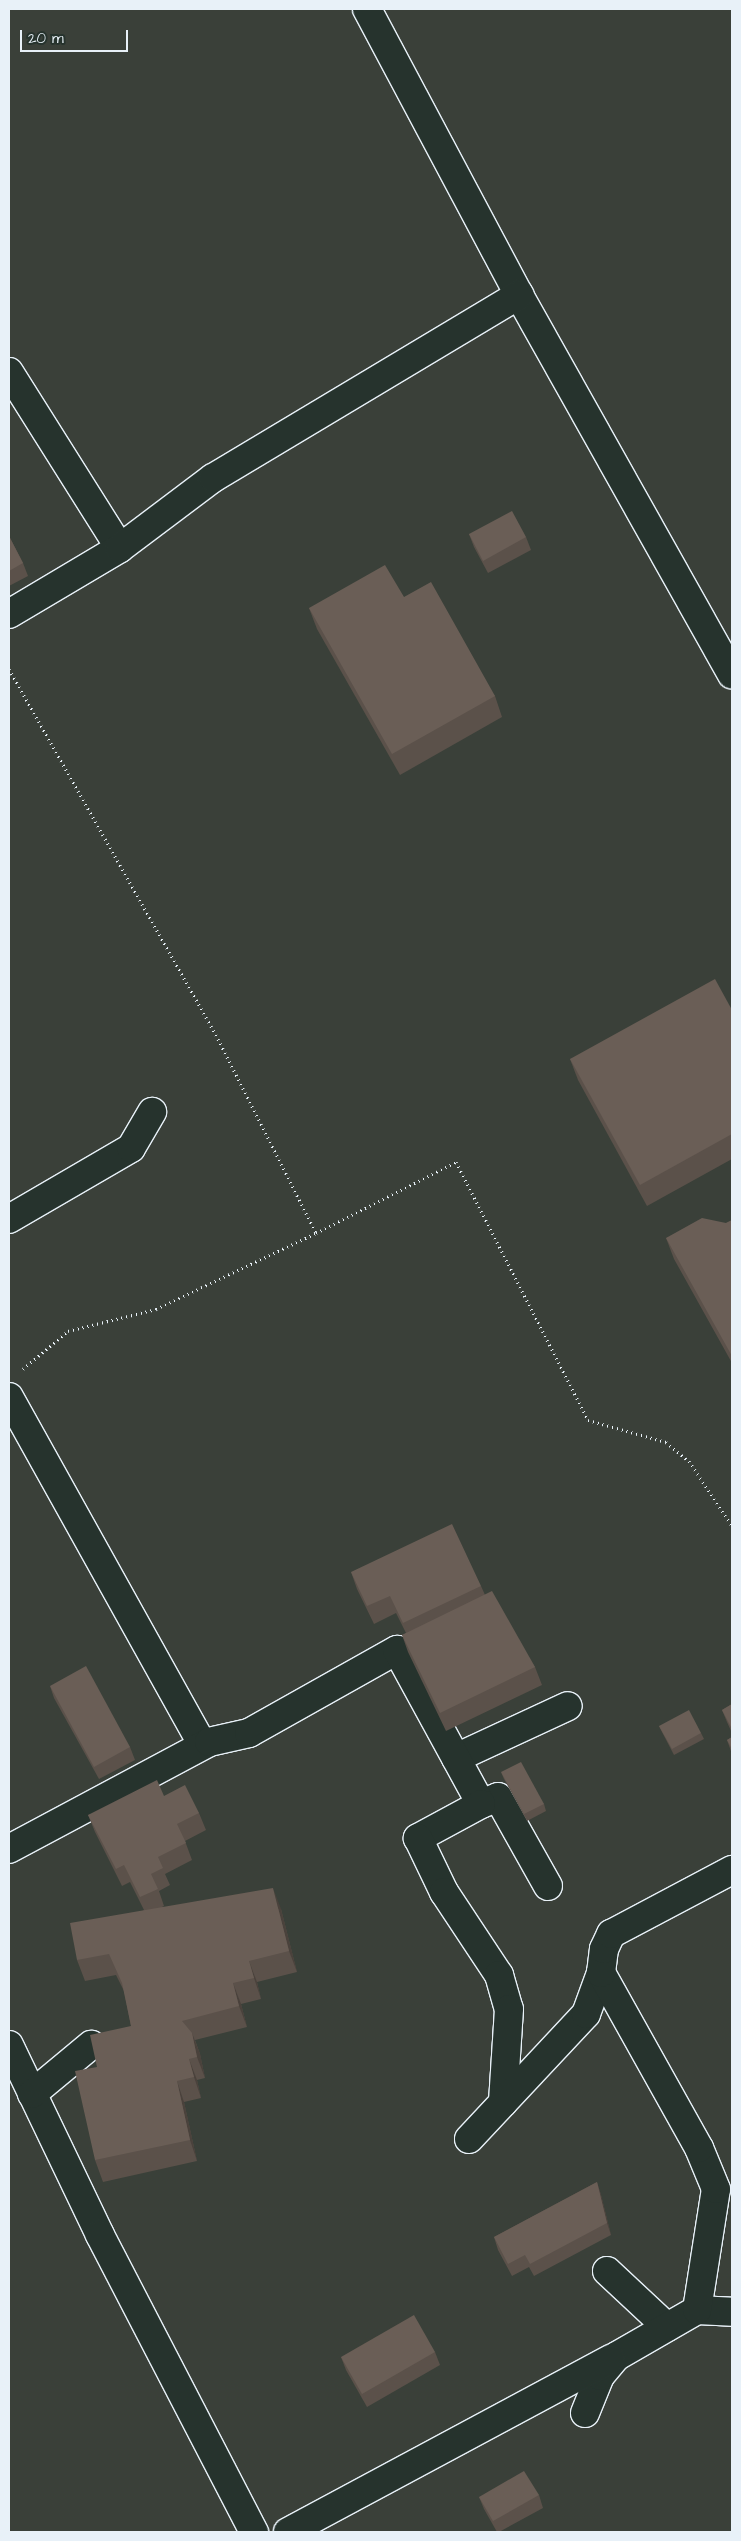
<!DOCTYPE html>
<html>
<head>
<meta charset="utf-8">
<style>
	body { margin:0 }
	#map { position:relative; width:741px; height:2541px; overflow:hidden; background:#3a4039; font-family:"Architects Daughter",sans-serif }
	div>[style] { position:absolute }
	.path>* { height:3px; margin-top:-1.5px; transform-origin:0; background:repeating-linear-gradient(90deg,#e8f1f8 0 1px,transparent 0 5px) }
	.roads { filter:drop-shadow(1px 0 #e8f1f8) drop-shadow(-1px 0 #e8f1f8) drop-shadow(0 1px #e8f1f8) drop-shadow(0 -1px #e8f1f8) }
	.street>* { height:28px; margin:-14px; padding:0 14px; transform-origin:14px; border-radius:14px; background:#26332d }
	.wall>* { inset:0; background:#5b514a }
	.shaded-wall>* { inset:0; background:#4a423c }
	.building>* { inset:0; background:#6a5e56 }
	span { translate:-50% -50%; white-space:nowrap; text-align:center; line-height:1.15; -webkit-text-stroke:4px #26332d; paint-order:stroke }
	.frame { position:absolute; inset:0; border:10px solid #e8f1f8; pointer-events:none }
	.scale { position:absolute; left:20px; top:30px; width:108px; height:22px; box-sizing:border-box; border:2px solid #e8f1f8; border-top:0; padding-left:6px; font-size:15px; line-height:18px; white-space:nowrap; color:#e8f1f8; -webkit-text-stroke:4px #26332d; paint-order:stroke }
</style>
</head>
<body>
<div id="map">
	<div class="path">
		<i style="left:9px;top:669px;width:425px;rotate:60.5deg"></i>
		<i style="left:218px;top:1039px;width:217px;rotate:63.2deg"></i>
		<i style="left:316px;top:1233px;width:157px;rotate:-26.9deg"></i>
		<i style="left:456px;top:1162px;width:290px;rotate:62.9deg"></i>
		<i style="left:588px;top:1420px;width:81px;rotate:15.8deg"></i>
		<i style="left:666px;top:1442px;width:30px;rotate:40deg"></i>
		<i style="left:689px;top:1461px;width:78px;rotate:56.5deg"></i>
		<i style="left:23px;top:1369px;width:59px;rotate:-40.2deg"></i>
		<i style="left:68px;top:1331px;width:91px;rotate:-14deg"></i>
		<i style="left:156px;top:1309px;width:177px;rotate:-25.4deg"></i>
	</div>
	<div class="roads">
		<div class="street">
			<i style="left:367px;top:9px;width:324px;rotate:62deg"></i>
			<i style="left:519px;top:295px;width:435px;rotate:60.7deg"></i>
			<i style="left:9px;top:372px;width:208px;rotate:57.8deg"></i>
			<i style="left:9px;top:614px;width:129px;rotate:-30.7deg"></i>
			<i style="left:120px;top:548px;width:116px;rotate:-37deg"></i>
			<i style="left:213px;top:478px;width:357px;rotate:-30.9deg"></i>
			<i style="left:9px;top:1219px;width:141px;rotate:-30.2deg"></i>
			<i style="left:131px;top:1148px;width:42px;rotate:-59.7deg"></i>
			<i style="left:9px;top:1397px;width:398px;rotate:60.9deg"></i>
			<i style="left:456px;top:1758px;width:123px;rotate:-24.9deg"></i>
			<i style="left:481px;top:1804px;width:18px;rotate:-22deg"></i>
			<i style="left:498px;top:1797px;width:102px;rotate:60.7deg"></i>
			<i style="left:9px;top:1849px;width:227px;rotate:-28.1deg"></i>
			<i style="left:209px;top:1742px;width:41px;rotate:-12.7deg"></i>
			<i style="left:249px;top:1733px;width:170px;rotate:-29.3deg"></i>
			<i style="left:397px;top:1650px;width:175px;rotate:61.4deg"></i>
			<i style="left:481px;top:1804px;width:72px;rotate:151.6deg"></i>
			<i style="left:418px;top:1838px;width:60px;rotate:64.3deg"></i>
			<i style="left:444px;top:1892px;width:100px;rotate:56.5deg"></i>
			<i style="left:499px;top:1975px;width:35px;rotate:74deg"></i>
			<i style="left:509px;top:2009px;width:94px;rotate:93.7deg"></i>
			<i style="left:9px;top:2045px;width:211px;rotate:64.4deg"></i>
			<i style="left:100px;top:2235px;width:335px;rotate:62.6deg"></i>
			<i style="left:32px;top:2094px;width:77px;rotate:-39.7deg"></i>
			<i style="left:469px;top:2139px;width:171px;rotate:-46.9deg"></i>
			<i style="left:586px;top:2014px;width:44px;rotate:-69.9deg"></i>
			<i style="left:607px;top:2271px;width:82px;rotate:43deg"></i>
			<i style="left:697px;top:2310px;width:35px;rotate:3deg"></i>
			<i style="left:585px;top:2413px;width:40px;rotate:-68deg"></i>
			<i style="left:600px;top:2376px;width:26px;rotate:-50deg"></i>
			<i style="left:617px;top:2356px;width:92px;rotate:-29.9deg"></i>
			<i style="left:697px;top:2310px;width:122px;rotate:-81.1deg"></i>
			<i style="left:716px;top:2189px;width:44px;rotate:-112.5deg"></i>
			<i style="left:699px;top:2148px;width:201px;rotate:-119.2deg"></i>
			<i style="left:601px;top:1973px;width:24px;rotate:-83deg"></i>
			<i style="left:604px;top:1949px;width:17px;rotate:-65deg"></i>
			<i style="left:611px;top:1934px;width:137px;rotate:-27.9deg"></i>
			<i style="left:288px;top:2532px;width:366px;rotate:-28.2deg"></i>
		</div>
	</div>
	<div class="wall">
		<i style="clip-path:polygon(469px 534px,526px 537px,531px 550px,488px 573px,474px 547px)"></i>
		<i style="clip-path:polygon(9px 536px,23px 563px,28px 576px,9px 586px)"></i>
		<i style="clip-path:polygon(404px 597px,495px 696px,502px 717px,400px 775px,317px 629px,309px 608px)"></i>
		<i style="clip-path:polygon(732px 1010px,732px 1159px,647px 1206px,578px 1080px,570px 1059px)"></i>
		<i style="clip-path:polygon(732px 1220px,732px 1363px,674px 1259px,666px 1238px,726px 1223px)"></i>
		<i style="clip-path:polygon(351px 1572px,481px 1586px,485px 1595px,535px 1667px,542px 1685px,446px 1731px,408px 1652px,402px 1635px,406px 1633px,396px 1613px,374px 1624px,357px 1589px)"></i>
		<i style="clip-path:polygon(50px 1686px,130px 1747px,135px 1760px,99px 1779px,54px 1698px)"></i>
		<i style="clip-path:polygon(732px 1704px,732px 1733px,727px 1722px,722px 1710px)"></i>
		<i style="clip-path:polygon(659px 1726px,701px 1733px,704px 1739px,674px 1755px,662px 1732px)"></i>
		<i style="clip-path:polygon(732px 1737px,732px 1754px,727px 1740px)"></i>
		<i style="clip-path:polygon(501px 1772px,544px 1804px,546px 1811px,527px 1821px,504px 1779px)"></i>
		<i style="clip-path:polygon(164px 1796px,199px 1813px,206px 1830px,185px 1841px,192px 1860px,165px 1874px,170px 1885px,159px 1891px,164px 1906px,162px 1907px,281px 1909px,297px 1972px,257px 1982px,261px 1999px,241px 2004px,247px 2027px,195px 2040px,200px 2054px,205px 2078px,197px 2080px,201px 2098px,184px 2102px,197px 2161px,103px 2182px,95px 2160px,97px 2067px,131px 2026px,124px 1991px,116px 1975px,85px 1981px,77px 1960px,144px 1910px,130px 1882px,122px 1886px,95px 1832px,88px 1815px)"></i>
		<i style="clip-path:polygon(597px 2182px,601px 2195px,611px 2235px,534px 2276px,529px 2267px,512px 2276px,498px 2250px,494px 2237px)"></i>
		<i style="clip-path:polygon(435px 2352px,440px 2365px,367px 2407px,346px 2370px,341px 2357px)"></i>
		<i style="clip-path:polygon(539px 2495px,543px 2508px,499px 2532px,497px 2532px,484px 2509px,479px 2497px)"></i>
	</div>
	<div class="shaded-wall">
		<i style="clip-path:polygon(273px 1888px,281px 1909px,297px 1972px,289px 1951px)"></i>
		<i style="clip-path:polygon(249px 1961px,257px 1982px,261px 1999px,254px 1978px)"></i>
		<i style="clip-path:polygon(233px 1983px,241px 2004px,247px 2027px,239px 2006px)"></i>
		<i style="clip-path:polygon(192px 2033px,200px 2054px,205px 2078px,197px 2057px)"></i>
		<i style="clip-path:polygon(189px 2059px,197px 2080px,201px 2098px,194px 2077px)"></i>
		<i style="clip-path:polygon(177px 2081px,184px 2102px,197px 2161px,190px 2140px)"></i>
		<i style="clip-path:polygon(597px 2182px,601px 2195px,611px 2235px,607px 2223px)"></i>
	</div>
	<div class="building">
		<i style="clip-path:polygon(512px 511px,526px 537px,483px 561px,469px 534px)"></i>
		<i style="clip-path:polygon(9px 536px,23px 563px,9px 571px)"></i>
		<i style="clip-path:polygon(385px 565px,404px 597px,431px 582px,495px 696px,392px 754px,309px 608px)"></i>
		<i style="clip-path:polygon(715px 979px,732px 1010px,732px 1134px,640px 1185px,570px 1059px)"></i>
		<i style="clip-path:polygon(702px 1218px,726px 1223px,732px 1220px,732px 1356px,666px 1238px)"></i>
		<i style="clip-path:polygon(452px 1524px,481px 1586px,403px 1623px,390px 1596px,367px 1606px,351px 1572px)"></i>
		<i style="clip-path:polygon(492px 1591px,535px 1667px,440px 1713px,402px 1635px)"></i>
		<i style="clip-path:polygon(86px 1666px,130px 1747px,94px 1767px,50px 1686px)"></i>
		<i style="clip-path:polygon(732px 1704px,732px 1729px,722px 1710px)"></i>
		<i style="clip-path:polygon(689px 1710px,701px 1733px,672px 1749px,659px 1726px)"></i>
		<i style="clip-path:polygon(732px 1737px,732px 1749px,727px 1740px)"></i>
		<i style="clip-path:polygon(521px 1762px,544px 1804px,524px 1814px,501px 1772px)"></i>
		<i style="clip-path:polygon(157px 1780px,164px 1796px,185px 1785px,199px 1813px,177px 1824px,186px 1843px,158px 1857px,163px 1868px,151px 1874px,158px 1889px,140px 1897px,124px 1865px,116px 1869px,88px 1815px)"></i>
		<i style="clip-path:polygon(273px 1888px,289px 1951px,249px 1961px,254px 1978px,233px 1983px,239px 2006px,182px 2021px,192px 2033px,197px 2057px,189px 2059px,194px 2077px,177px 2081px,190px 2140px,95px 2160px,75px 2071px,97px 2067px,90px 2035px,131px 2026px,122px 1983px,109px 1954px,77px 1960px,70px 1923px)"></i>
		<i style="clip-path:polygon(597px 2182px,607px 2223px,530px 2264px,525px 2255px,508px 2264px,494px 2237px)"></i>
		<i style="clip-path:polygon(414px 2315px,435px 2352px,362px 2394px,341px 2357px)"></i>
		<i style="clip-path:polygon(524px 2471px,539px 2495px,493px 2521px,479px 2497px)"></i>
	</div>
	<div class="frame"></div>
	<div class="scale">20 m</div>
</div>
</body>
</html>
